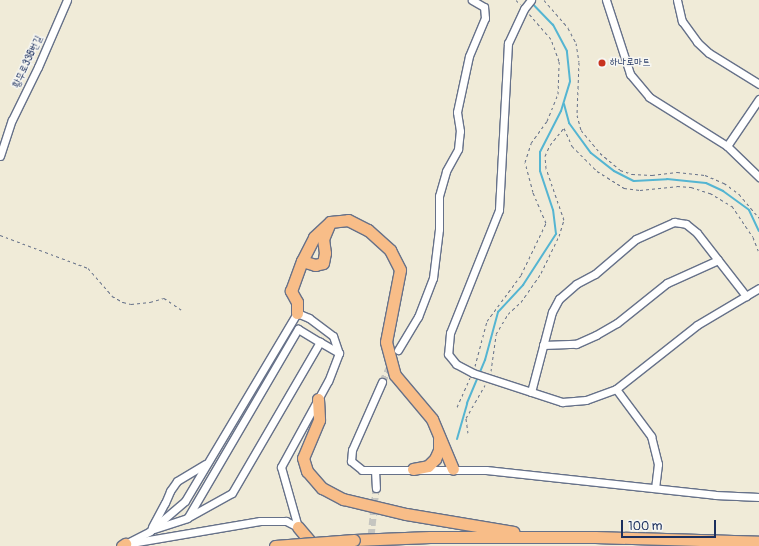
<!DOCTYPE html>
<html>
<head>
<meta charset="utf-8">
<style>
	body { margin:0 }
	#map { position:relative; width:759px; height:546px; overflow:hidden; background:#f0ebd8; font-family:Pangolin,"Poor Story",sans-serif }
	div>[style] { position:absolute }
	.stream>* { height:2px; margin:-1px; padding:0 1px; transform-origin:1px; border-radius:1px; background:#54b5d2 }
	.minor-tunnel>* { height:7px; margin-top:-3.5px; transform-origin:0; background:repeating-linear-gradient(90deg,#c5c5c0 0 7px,transparent 0 10.5px) }
	.path>* { height:1px; margin-top:-0.5px; transform-origin:0; background:repeating-linear-gradient(90deg,#667189 0 3px,transparent 0 6px) }
	.roads { filter:drop-shadow(1px 0 #667189) drop-shadow(-1px 0 #667189) drop-shadow(0 1px #667189) drop-shadow(0 -1px #667189) }
	.minor>* { height:7px; margin:-3.5px; padding:0 3.5px; transform-origin:3.5px; border-radius:3.5px; background:#fff }
	.highway>* { height:11px; margin:-5.5px; padding:0 5.5px; transform-origin:5.5px; border-radius:5.5px; background:#f8bd88 }
	.bridges { filter:drop-shadow(1px 0 #667189) drop-shadow(-1px 0 #667189) drop-shadow(0 1px #667189) drop-shadow(0 -1px #667189) }
	.highway-bridge>* { height:11px; margin:-5.5px; padding:0 5.5px; transform-origin:5.5px; border-radius:5.5px; background:#f8bd88 }
	.dots>* { width:11px; height:11px; translate:-50% -50%; box-sizing:border-box; border:2px solid #f6f6f2; border-radius:50% }
	span { translate:-50% -50%; white-space:nowrap; text-align:center; line-height:1.15; -webkit-text-stroke:3px #f6f6f2; paint-order:stroke }
	.street-label { font-size:10px; color:#1b2f5e }
	.poi-label { font-size:10px; color:#1b2f5e }
	.left { translate:0 -50%; text-align:left }
	.scale { position:absolute; left:621px; top:520px; width:95px; height:18px; box-sizing:border-box; border:2px solid #1b2f5e; border-top:0; padding-left:5px; font-size:12px; line-height:14px; white-space:nowrap; color:#1b2f5e; -webkit-text-stroke:3px #f6f6f2; paint-order:stroke }
</style>
</head>
<body>
<div id="map">
	<div class="stream">
		<i style="left:564px;top:104px;width:20px;rotate:75deg"></i>
		<i style="left:569px;top:123px;width:37px;rotate:54deg"></i>
		<i style="left:591px;top:153px;width:29px;rotate:38deg"></i>
		<i style="left:614px;top:171px;width:22px;rotate:27deg"></i>
		<i style="left:634px;top:181px;width:33px;rotate:-3deg"></i>
		<i style="left:667px;top:179px;width:39px;rotate:6deg"></i>
		<i style="left:706px;top:183px;width:19px;rotate:25deg"></i>
		<i style="left:723px;top:191px;width:32px;rotate:36deg"></i>
		<i style="left:749px;top:210px;width:23px;rotate:65deg"></i>
		<i style="left:457px;top:439px;width:37px;rotate:-74deg"></i>
		<i style="left:467px;top:403px;width:47px;rotate:-67.3deg"></i>
		<i style="left:485px;top:360px;width:50px;rotate:-74.8deg"></i>
		<i style="left:498px;top:312px;width:37px;rotate:-47deg"></i>
		<i style="left:523px;top:285px;width:61px;rotate:-57.1deg"></i>
		<i style="left:556px;top:234px;width:24px;rotate:-97deg"></i>
		<i style="left:553px;top:210px;width:41px;rotate:-108.4deg"></i>
		<i style="left:540px;top:171px;width:19px;rotate:-90deg"></i>
		<i style="left:540px;top:152px;width:46px;rotate:-62.9deg"></i>
		<i style="left:561px;top:111px;width:31px;rotate:-73deg"></i>
		<i style="left:570px;top:81px;width:30px;rotate:-96deg"></i>
		<i style="left:567px;top:51px;width:30px;rotate:-118deg"></i>
		<i style="left:553px;top:25px;width:32px;rotate:-134deg"></i>
	</div>
	<div class="minor-tunnel">
		<i style="left:382px;top:382px;width:36px;rotate:-63deg"></i>
		<i style="left:370px;top:546px;width:58px;rotate:-84.1deg"></i>
	</div>
	<div class="path">
		<i style="left:516px;top:0;width:6px;rotate:45deg"></i>
		<i style="left:544px;top:0;width:37px;rotate:49deg"></i>
		<i style="left:568px;top:28px;width:17px;rotate:62deg"></i>
		<i style="left:576px;top:43px;width:19px;rotate:81deg"></i>
		<i style="left:579px;top:62px;width:53px;rotate:92.2deg"></i>
		<i style="left:577px;top:115px;width:16px;rotate:75deg"></i>
		<i style="left:581px;top:130px;width:30px;rotate:50deg"></i>
		<i style="left:600px;top:153px;width:26px;rotate:40deg"></i>
		<i style="left:620px;top:170px;width:13px;rotate:18deg"></i>
		<i style="left:632px;top:174px;width:20px;rotate:3deg"></i>
		<i style="left:652px;top:175px;width:25px;rotate:-7deg"></i>
		<i style="left:677px;top:172px;width:28px;rotate:6deg"></i>
		<i style="left:705px;top:175px;width:21px;rotate:23deg"></i>
		<i style="left:724px;top:183px;width:19px;rotate:36deg"></i>
		<i style="left:739px;top:194px;width:31px;rotate:50deg"></i>
		<i style="left:0;top:235px;width:94px;rotate:20.6deg"></i>
		<i style="left:88px;top:268px;width:37px;rotate:49deg"></i>
		<i style="left:112px;top:296px;width:13px;rotate:29deg"></i>
		<i style="left:123px;top:302px;width:8px;rotate:14deg"></i>
		<i style="left:131px;top:304px;width:19px;rotate:-6deg"></i>
		<i style="left:150px;top:302px;width:15px;rotate:-16deg"></i>
		<i style="left:164px;top:298px;width:22px;rotate:34deg"></i>
		<i style="left:475px;top:366px;width:47px;rotate:-75.1deg"></i>
		<i style="left:487px;top:321px;width:57px;rotate:-53.5deg"></i>
		<i style="left:521px;top:275px;width:58px;rotate:-64.3deg"></i>
		<i style="left:546px;top:223px;width:34px;rotate:-113deg"></i>
		<i style="left:533px;top:192px;width:31px;rotate:-105deg"></i>
		<i style="left:525px;top:162px;width:20px;rotate:-72deg"></i>
		<i style="left:531px;top:143px;width:27px;rotate:-54deg"></i>
		<i style="left:547px;top:121px;width:29px;rotate:-68deg"></i>
		<i style="left:558px;top:94px;width:33px;rotate:-88deg"></i>
		<i style="left:559px;top:61px;width:23px;rotate:-110deg"></i>
		<i style="left:551px;top:39px;width:33px;rotate:-131deg"></i>
		<i style="left:491px;top:371px;width:37px;rotate:-82deg"></i>
		<i style="left:496px;top:334px;width:23px;rotate:-59deg"></i>
		<i style="left:508px;top:314px;width:18px;rotate:-43deg"></i>
		<i style="left:521px;top:302px;width:35px;rotate:-55deg"></i>
		<i style="left:541px;top:273px;width:41px;rotate:-64.1deg"></i>
		<i style="left:559px;top:236px;width:17px;rotate:-73deg"></i>
		<i style="left:564px;top:220px;width:55px;rotate:-109.1deg"></i>
		<i style="left:546px;top:168px;width:12px;rotate:-95deg"></i>
		<i style="left:545px;top:156px;width:12px;rotate:-66deg"></i>
		<i style="left:550px;top:145px;width:22px;rotate:-51deg"></i>
		<i style="left:564px;top:128px;width:20px;rotate:66deg"></i>
		<i style="left:572px;top:146px;width:35px;rotate:45deg"></i>
		<i style="left:597px;top:171px;width:32px;rotate:32deg"></i>
		<i style="left:624px;top:188px;width:16px;rotate:7deg"></i>
		<i style="left:640px;top:190px;width:37px;rotate:-6deg"></i>
		<i style="left:677px;top:186px;width:14px;rotate:4deg"></i>
		<i style="left:691px;top:187px;width:20px;rotate:18deg"></i>
		<i style="left:710px;top:193px;width:26px;rotate:31deg"></i>
		<i style="left:732px;top:206px;width:37px;rotate:56deg"></i>
		<i style="left:753px;top:237px;width:17px;rotate:69deg"></i>
		<i style="left:457px;top:407px;width:32px;rotate:-66deg"></i>
		<i style="left:468px;top:433px;width:15px;rotate:-98deg"></i>
		<i style="left:466px;top:418px;width:38px;rotate:-60deg"></i>
	</div>
	<div class="roads">
		<div class="minor">
			<i style="left:531px;top:0;width:11px;rotate:128deg"></i>
			<i style="left:524px;top:9px;width:38px;rotate:115deg"></i>
			<i style="left:508px;top:43px;width:167px;rotate:93.1deg"></i>
			<i style="left:499px;top:210px;width:132px;rotate:111.7deg"></i>
			<i style="left:450px;top:333px;width:21px;rotate:95deg"></i>
			<i style="left:448px;top:354px;width:13px;rotate:51deg"></i>
			<i style="left:456px;top:364px;width:19px;rotate:28deg"></i>
			<i style="left:473px;top:373px;width:94px;rotate:18deg"></i>
			<i style="left:562px;top:402px;width:24px;rotate:-5deg"></i>
			<i style="left:586px;top:400px;width:32px;rotate:-20deg"></i>
			<i style="left:616px;top:389px;width:103px;rotate:-38.3deg"></i>
			<i style="left:697px;top:325px;width:72px;rotate:-30.8deg"></i>
			<i style="left:606px;top:0;width:78px;rotate:72deg"></i>
			<i style="left:630px;top:74px;width:30px;rotate:50deg"></i>
			<i style="left:649px;top:97px;width:92px;rotate:32.1deg"></i>
			<i style="left:727px;top:146px;width:45px;rotate:44.1deg"></i>
			<i style="left:677px;top:0;width:22px;rotate:77deg"></i>
			<i style="left:682px;top:21px;width:26px;rotate:54deg"></i>
			<i style="left:697px;top:42px;width:16px;rotate:43deg"></i>
			<i style="left:709px;top:53px;width:59px;rotate:31.8deg"></i>
			<i style="left:727px;top:146px;width:57px;rotate:-55.8deg"></i>
			<i style="left:0;top:156px;width:38px;rotate:-72deg"></i>
			<i style="left:12px;top:120px;width:59px;rotate:-63.9deg"></i>
			<i style="left:38px;top:67px;width:73px;rotate:-66.6deg"></i>
			<i style="left:543px;top:345px;width:33px;rotate:-2deg"></i>
			<i style="left:576px;top:344px;width:22px;rotate:-24deg"></i>
			<i style="left:596px;top:335px;width:24px;rotate:-30deg"></i>
			<i style="left:617px;top:323px;width:64px;rotate:-38.7deg"></i>
			<i style="left:667px;top:283px;width:56px;rotate:-24.3deg"></i>
			<i style="left:398px;top:350px;width:39px;rotate:-59deg"></i>
			<i style="left:418px;top:317px;width:42px;rotate:-69deg"></i>
			<i style="left:433px;top:278px;width:49px;rotate:-83deg"></i>
			<i style="left:439px;top:229px;width:33px;rotate:-90deg"></i>
			<i style="left:439px;top:196px;width:26px;rotate:-74deg"></i>
			<i style="left:446px;top:171px;width:25px;rotate:-61deg"></i>
			<i style="left:458px;top:149px;width:18px;rotate:-84deg"></i>
			<i style="left:460px;top:131px;width:19px;rotate:-99deg"></i>
			<i style="left:457px;top:112px;width:57px;rotate:-77.9deg"></i>
			<i style="left:469px;top:56px;width:41px;rotate:-67.2deg"></i>
			<i style="left:485px;top:18px;width:11px;rotate:-95deg"></i>
			<i style="left:484px;top:7px;width:14px;rotate:-150deg"></i>
			<i style="left:382px;top:382px;width:74px;rotate:113.8deg"></i>
			<i style="left:352px;top:450px;width:11px;rotate:95deg"></i>
			<i style="left:351px;top:461px;width:14px;rotate:39deg"></i>
			<i style="left:362px;top:470px;width:124px"></i>
			<i style="left:486px;top:470px;width:230px;rotate:6.2deg"></i>
			<i style="left:715px;top:495px;width:44px;rotate:2.6deg"></i>
			<i style="left:616px;top:389px;width:59px;rotate:53.3deg"></i>
			<i style="left:651px;top:436px;width:29px;rotate:76deg"></i>
			<i style="left:658px;top:464px;width:23px;rotate:97deg"></i>
			<i style="left:531px;top:392px;width:83px;rotate:-75.3deg"></i>
			<i style="left:552px;top:312px;width:15px;rotate:-62deg"></i>
			<i style="left:559px;top:299px;width:23px;rotate:-41deg"></i>
			<i style="left:576px;top:284px;width:21px;rotate:-28deg"></i>
			<i style="left:595px;top:274px;width:54px;rotate:-40.5deg"></i>
			<i style="left:636px;top:239px;width:42px;rotate:-24.1deg"></i>
			<i style="left:674px;top:222px;width:12px;rotate:9deg"></i>
			<i style="left:686px;top:224px;width:14px;rotate:39deg"></i>
			<i style="left:697px;top:233px;width:80px;rotate:52.1deg"></i>
			<i style="left:375px;top:470px;width:18px;rotate:87deg"></i>
			<i style="left:188px;top:517px;width:218px;rotate:-59.7deg"></i>
			<i style="left:298px;top:329px;width:26px;rotate:31deg"></i>
			<i style="left:152px;top:527px;width:27px;rotate:-62deg"></i>
			<i style="left:165px;top:503px;width:13px;rotate:-67deg"></i>
			<i style="left:170px;top:491px;width:12px;rotate:-55deg"></i>
			<i style="left:177px;top:481px;width:33px;rotate:-31deg"></i>
			<i style="left:154px;top:529px;width:35px;rotate:-18deg"></i>
			<i style="left:187px;top:518px;width:51px;rotate:-29.1deg"></i>
			<i style="left:232px;top:493px;width:175px;rotate:-59.8deg"></i>
			<i style="left:320px;top:342px;width:22px;rotate:30deg"></i>
			<i style="left:131px;top:543px;width:131px;rotate:-9.7deg"></i>
			<i style="left:260px;top:521px;width:26px"></i>
			<i style="left:286px;top:521px;width:13px;rotate:27deg"></i>
			<i style="left:125px;top:544px;width:28px;rotate:-27deg"></i>
			<i style="left:150px;top:531px;width:46px;rotate:-40.6deg"></i>
			<i style="left:185px;top:501px;width:219px;rotate:-59.2deg"></i>
			<i style="left:297px;top:313px;width:13px;rotate:23deg"></i>
			<i style="left:309px;top:318px;width:30px;rotate:37deg"></i>
			<i style="left:333px;top:336px;width:18px;rotate:71deg"></i>
			<i style="left:339px;top:353px;width:30px;rotate:111deg"></i>
			<i style="left:328px;top:381px;width:98px;rotate:118.7deg"></i>
			<i style="left:281px;top:467px;width:62px;rotate:74.2deg"></i>
		</div>
		<div class="highway">
			<i style="left:302px;top:261px;width:14px;rotate:17deg"></i>
			<i style="left:315px;top:265px;width:8px;rotate:-14deg"></i>
			<i style="left:323px;top:263px;width:10px;rotate:-79deg"></i>
			<i style="left:325px;top:253px;width:14px;rotate:-98deg"></i>
			<i style="left:323px;top:239px;width:15px;rotate:-67deg"></i>
			<i style="left:297px;top:313px;width:11px;rotate:-90deg"></i>
			<i style="left:297px;top:302px;width:13px;rotate:-119deg"></i>
			<i style="left:291px;top:291px;width:32px;rotate:-70deg"></i>
			<i style="left:302px;top:261px;width:27px;rotate:-63deg"></i>
			<i style="left:314px;top:237px;width:22px;rotate:-43deg"></i>
			<i style="left:330px;top:222px;width:18px;rotate:-6deg"></i>
			<i style="left:348px;top:220px;width:22px;rotate:27deg"></i>
			<i style="left:368px;top:230px;width:30px;rotate:42deg"></i>
			<i style="left:390px;top:250px;width:22px;rotate:63deg"></i>
			<i style="left:400px;top:270px;width:73px;rotate:101deg"></i>
			<i style="left:386px;top:342px;width:34px;rotate:75deg"></i>
			<i style="left:395px;top:375px;width:57px;rotate:49.9deg"></i>
			<i style="left:432px;top:419px;width:54px;rotate:67.2deg"></i>
			<i style="left:318px;top:399px;width:21px;rotate:87deg"></i>
			<i style="left:319px;top:420px;width:41px;rotate:112.8deg"></i>
			<i style="left:303px;top:458px;width:14px;rotate:73deg"></i>
			<i style="left:307px;top:471px;width:23px;rotate:49deg"></i>
			<i style="left:322px;top:488px;width:24px;rotate:28deg"></i>
			<i style="left:343px;top:499px;width:65px;rotate:13.4deg"></i>
			<i style="left:406px;top:514px;width:109px;rotate:9.5deg"></i>
			<i style="left:413px;top:469px;width:15px;rotate:-11deg"></i>
			<i style="left:428px;top:466px;width:10px;rotate:-45deg"></i>
			<i style="left:435px;top:459px;width:10px;rotate:-66deg"></i>
			<i style="left:439px;top:450px;width:11px;rotate:-90deg"></i>
			<i style="left:298px;top:527px;width:25px;rotate:50deg"></i>
			<i style="left:354px;top:540px;width:76px;rotate:-2.3deg"></i>
			<i style="left:430px;top:537px;width:165px"></i>
			<i style="left:595px;top:537px;width:164px;rotate:1.7deg"></i>
			<i style="left:122px;top:546px;width:4px;rotate:-34deg"></i>
		</div>
	</div>
	<div class="bridges">
		<div class="highway-bridge">
			<i style="left:275px;top:546px;width:79px;rotate:-4.3deg"></i>
		</div>
	</div>
	<div class="dots">
		<i style="left:602px;top:63px;background:#c8321e"></i>
	</div>
	<div class="street-label">
		<span style="left:28px;top:62px;rotate:-65deg">황무로338번길</span>
	</div>
	<div class="poi-label">
		<span class="left" style="left:610px;top:63px">하나로마트</span>
	</div>
	<div class="scale">100 m</div>
</div>
</body>
</html>
